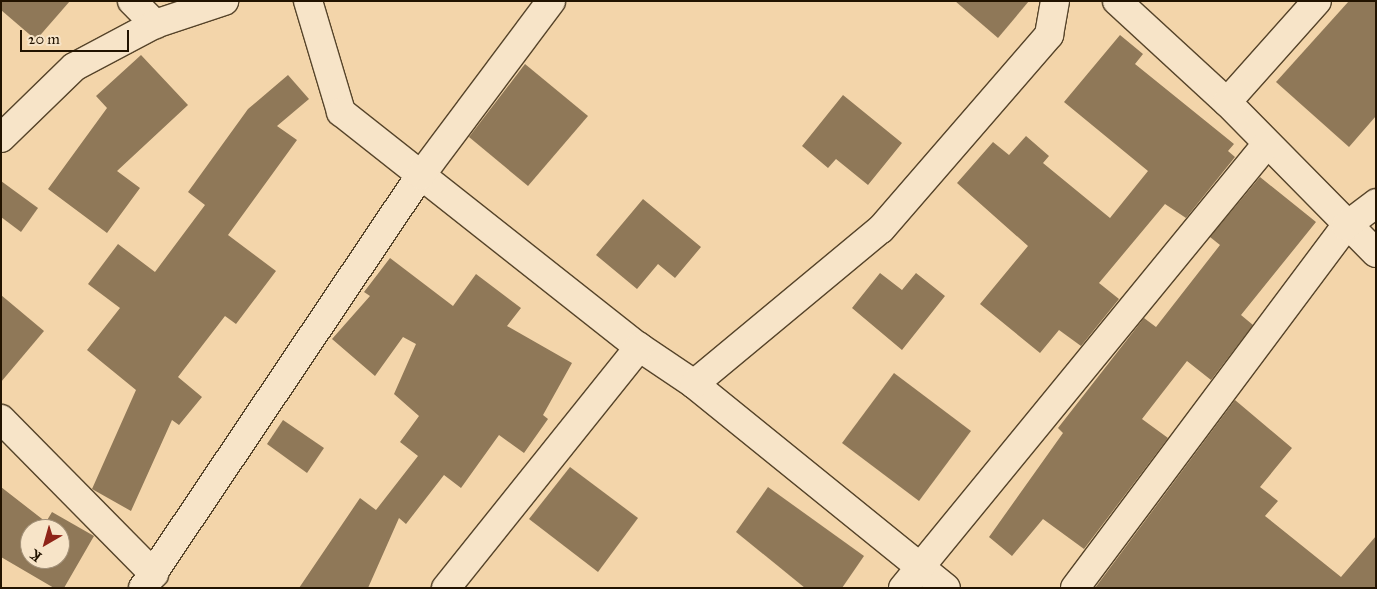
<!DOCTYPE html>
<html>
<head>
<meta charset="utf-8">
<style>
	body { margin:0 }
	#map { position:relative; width:1377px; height:589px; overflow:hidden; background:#f3d5aa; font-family:"IM FELL Great Primer",serif }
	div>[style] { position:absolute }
	.building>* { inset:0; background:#8f7858 }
	.roads { filter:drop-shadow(1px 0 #56442a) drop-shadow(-1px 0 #56442a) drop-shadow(0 1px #56442a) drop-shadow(0 -1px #56442a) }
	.minor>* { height:28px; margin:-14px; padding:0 14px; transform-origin:14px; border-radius:14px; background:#f7e4c8 }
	span { translate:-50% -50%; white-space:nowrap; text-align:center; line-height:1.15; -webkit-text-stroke:4px #f7e4c8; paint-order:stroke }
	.frame { position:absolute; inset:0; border:2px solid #221300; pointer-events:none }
	.north { position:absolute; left:20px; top:519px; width:50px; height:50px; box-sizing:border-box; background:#f7e4c8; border:1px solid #a29078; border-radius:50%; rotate:218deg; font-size:14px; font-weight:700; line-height:20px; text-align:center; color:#221300 }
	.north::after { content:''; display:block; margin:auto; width:18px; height:22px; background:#8f2418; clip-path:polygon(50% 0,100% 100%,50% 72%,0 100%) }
	.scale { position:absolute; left:20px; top:30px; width:109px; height:22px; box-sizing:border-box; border:2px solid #221300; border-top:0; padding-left:6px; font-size:15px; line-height:18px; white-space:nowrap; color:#221300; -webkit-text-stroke:4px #f7e4c8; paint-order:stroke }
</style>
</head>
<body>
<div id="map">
	<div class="building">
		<i style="clip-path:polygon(1px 1px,70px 1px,36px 40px,1px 10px)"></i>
		<i style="clip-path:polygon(955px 1px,1029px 1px,998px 38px)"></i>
		<i style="clip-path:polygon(1349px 1px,1376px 1px,1376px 116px,1349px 147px,1276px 82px)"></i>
		<i style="clip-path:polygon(1120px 35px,1143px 54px,1135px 64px,1234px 144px,1228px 151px,1235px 157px,1186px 218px,1165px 204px,1099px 283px,1119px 299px,1081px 346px,1059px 330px,1040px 353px,980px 304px,1028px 246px,957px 183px,993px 142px,1009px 155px,1026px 136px,1049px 156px,1043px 163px,1110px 218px,1148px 171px,1064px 102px)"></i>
		<i style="clip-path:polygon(141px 55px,188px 105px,117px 171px,140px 188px,107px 233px,48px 189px,107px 108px,96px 96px)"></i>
		<i style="clip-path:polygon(525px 64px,588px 116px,528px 186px,469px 137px)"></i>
		<i style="clip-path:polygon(288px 75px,309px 99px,277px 126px,297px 140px,228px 235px,276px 271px,236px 324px,225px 316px,178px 377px,202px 397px,179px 425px,172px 420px,131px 511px,92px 489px,136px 390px,87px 350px,120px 308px,88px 284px,118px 244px,155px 272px,205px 205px,188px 192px,248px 109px)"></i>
		<i style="clip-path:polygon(843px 95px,902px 143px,868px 185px,836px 159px,828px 168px,802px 146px)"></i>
		<i style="clip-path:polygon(1260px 177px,1316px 222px,1241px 315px,1253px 325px,1211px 380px,1187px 361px,1142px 419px,1168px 438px,1084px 549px,1043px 519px,1012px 556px,989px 537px,1063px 433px,1058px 428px,1144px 318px,1156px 327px,1220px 245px,1210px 237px)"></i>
		<i style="clip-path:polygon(1px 181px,38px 208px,21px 232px,1px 217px)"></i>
		<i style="clip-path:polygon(643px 199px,701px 247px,675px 278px,658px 264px,637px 289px,596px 255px)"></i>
		<i style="clip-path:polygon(390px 258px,453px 306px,476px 274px,521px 308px,507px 326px,572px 363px,543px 415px,548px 419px,524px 453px,499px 435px,461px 488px,444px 475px,406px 524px,399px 518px,368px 588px,299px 588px,360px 498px,376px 510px,418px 456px,400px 442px,419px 416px,394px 394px,416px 344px,403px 337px,375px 376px,332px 339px,370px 296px,364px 292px)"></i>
		<i style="clip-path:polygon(880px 273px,902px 290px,916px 273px,945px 296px,902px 350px,852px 308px)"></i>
		<i style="clip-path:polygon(1px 295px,44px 331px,1px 382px)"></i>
		<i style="clip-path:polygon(894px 373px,971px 431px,919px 501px,842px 443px)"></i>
		<i style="clip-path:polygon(1235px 400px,1292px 448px,1260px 487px,1278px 501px,1265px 516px,1341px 577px,1376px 536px,1376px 588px,1095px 588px)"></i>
		<i style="clip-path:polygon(283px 420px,324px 448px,307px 473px,267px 444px)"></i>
		<i style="clip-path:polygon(570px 467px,638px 518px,598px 572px,529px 519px)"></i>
		<i style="clip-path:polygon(evenodd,1px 487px,46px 522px,52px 512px,94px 536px,64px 588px,54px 588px,1px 557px,1px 487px,30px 529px,60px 529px,60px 559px,30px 559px,30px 529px)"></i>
		<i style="clip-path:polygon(768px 487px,864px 556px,842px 588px,805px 588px,736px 532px)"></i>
	</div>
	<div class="roads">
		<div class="minor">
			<i style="left:132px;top:1px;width:33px;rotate:45deg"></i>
			<i style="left:308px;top:1px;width:116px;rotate:73.4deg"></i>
			<i style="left:341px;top:112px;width:380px;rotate:38.3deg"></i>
			<i style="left:639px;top:347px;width:66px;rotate:33.9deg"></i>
			<i style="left:694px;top:384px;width:324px;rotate:39deg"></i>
			<i style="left:1117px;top:1px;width:149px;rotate:42.6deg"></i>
			<i style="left:1227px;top:102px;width:212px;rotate:45.4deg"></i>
			<i style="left:1227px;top:102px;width:135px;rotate:-48.3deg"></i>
			<i style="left:1px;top:138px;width:102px;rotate:-44.2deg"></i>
			<i style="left:74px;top:67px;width:92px;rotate:-28deg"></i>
			<i style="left:155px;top:24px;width:73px;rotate:-18.4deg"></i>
			<i style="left:694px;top:384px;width:243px;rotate:-39.7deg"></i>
			<i style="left:881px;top:229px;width:257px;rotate:-49.1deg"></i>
			<i style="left:1049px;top:35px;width:35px;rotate:-80deg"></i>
			<i style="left:1px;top:419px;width:218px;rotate:45.4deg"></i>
			<i style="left:143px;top:588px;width:498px;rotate:-56.1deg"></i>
			<i style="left:421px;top:175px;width:217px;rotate:-53.2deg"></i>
			<i style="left:446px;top:588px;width:309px;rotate:-51.3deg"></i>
			<i style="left:903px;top:588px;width:571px;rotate:-50.68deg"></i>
			<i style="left:1075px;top:588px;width:452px;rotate:-53.2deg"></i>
			<i style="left:1346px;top:226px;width:38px;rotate:-37deg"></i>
		</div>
	</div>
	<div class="frame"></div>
	<div class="north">K</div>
	<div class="scale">20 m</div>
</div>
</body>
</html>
